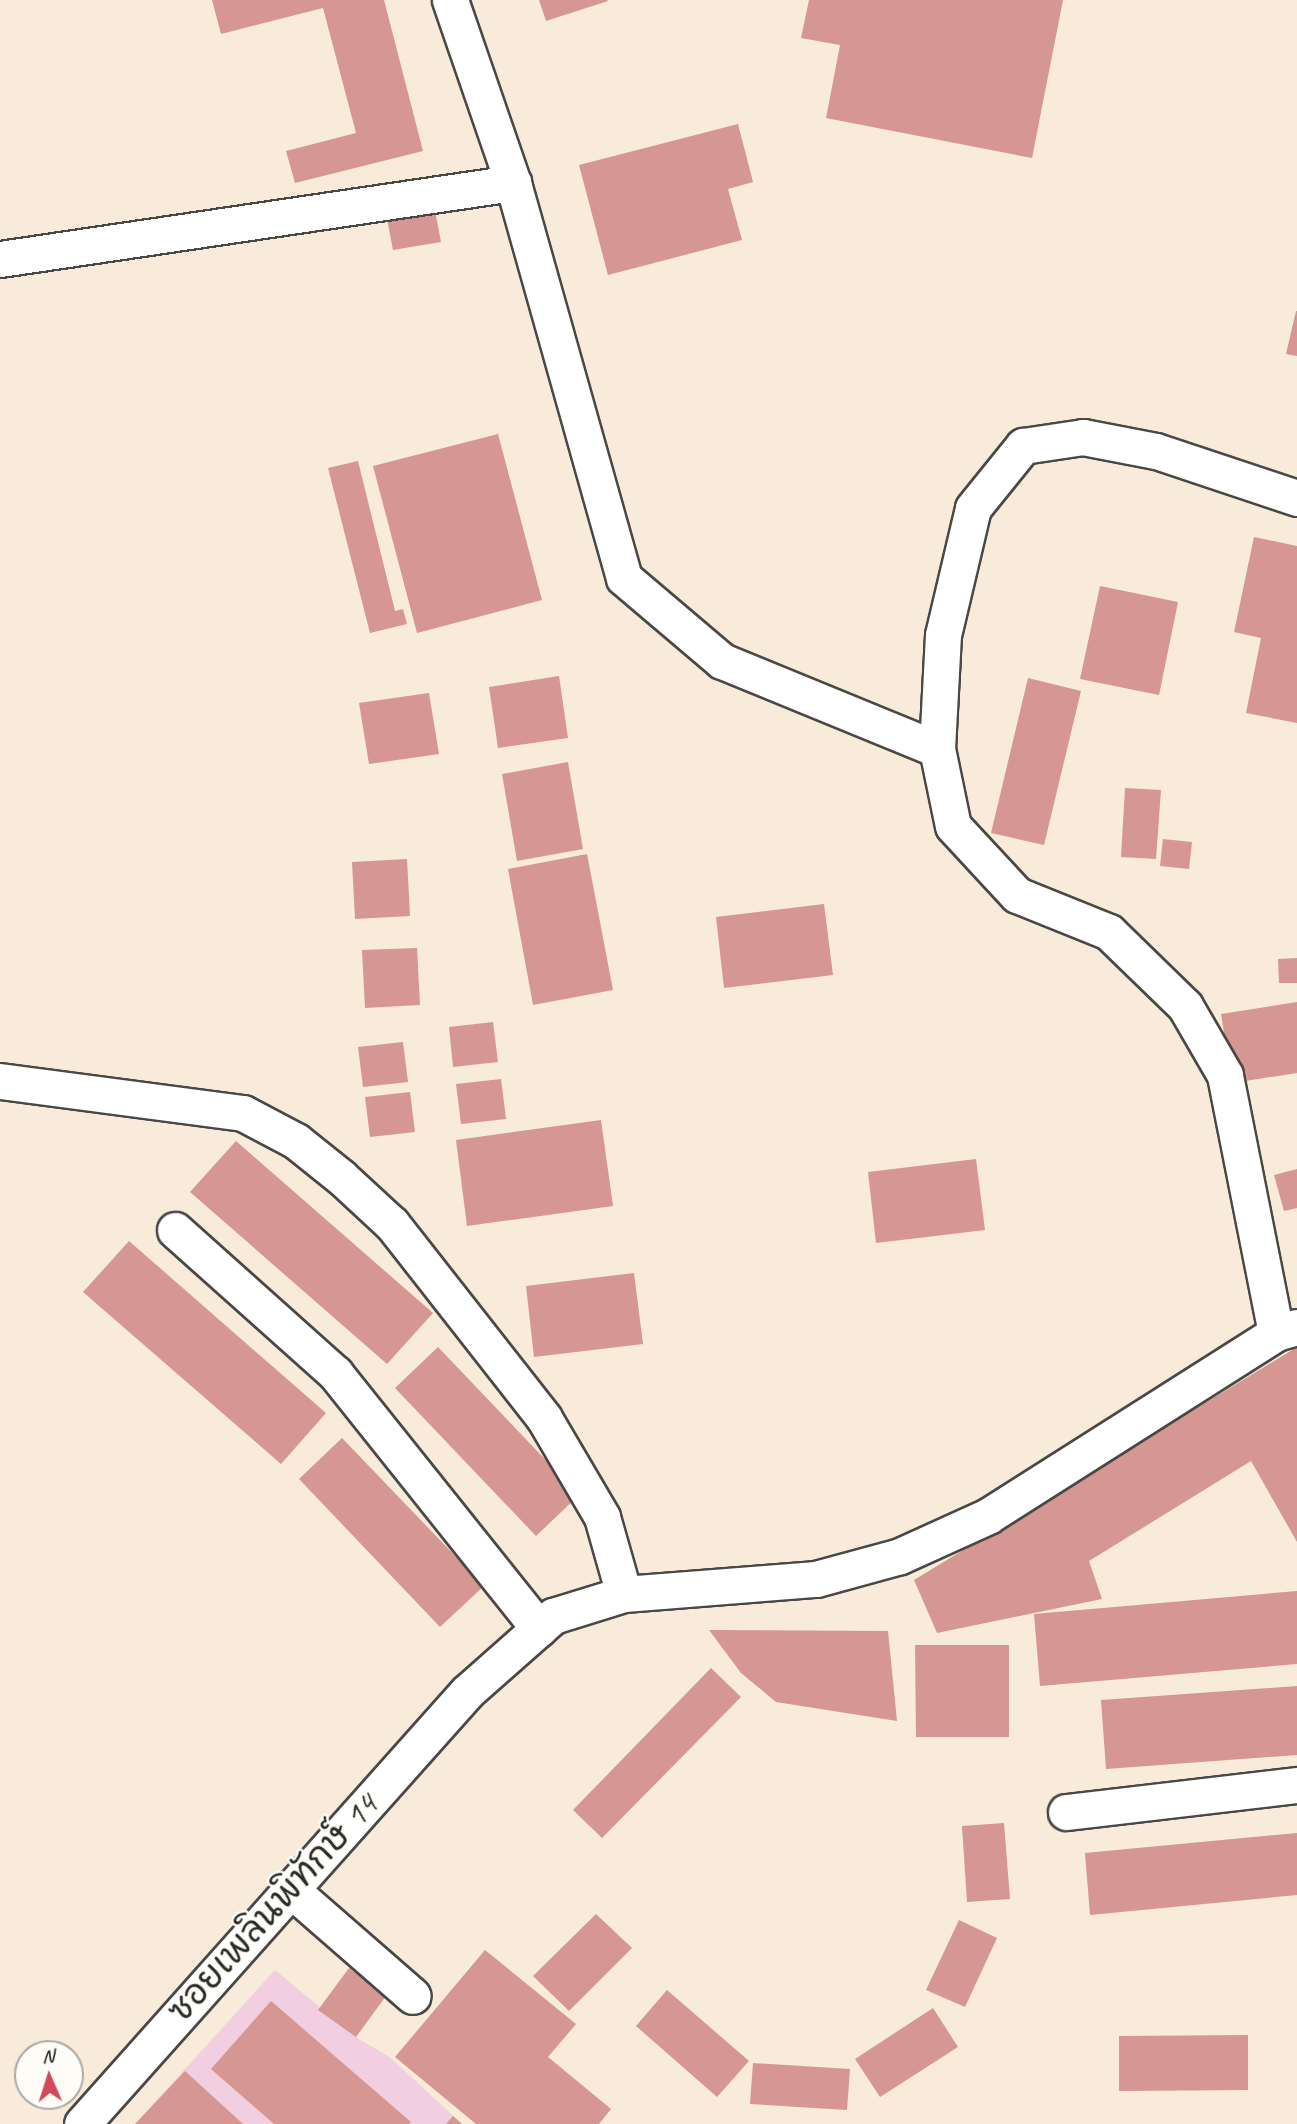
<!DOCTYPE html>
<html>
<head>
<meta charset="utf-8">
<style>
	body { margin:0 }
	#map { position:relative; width:1297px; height:2124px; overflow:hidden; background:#f8ebd9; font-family:Caveat,"Playpen Sans Thai",sans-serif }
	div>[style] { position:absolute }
	.built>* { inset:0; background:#f2cfe0 }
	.building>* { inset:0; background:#d69691 }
	.roads { filter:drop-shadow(2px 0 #4a4845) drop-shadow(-2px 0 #4a4845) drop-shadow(0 2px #4a4845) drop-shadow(0 -2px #4a4845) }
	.minor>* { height:35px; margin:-17.5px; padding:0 17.5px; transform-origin:17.5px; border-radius:17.5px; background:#fff }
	span { translate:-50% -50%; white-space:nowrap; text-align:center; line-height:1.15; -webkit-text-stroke:5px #fdfcf7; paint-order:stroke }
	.street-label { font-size:35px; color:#2b2b2b }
	.north { position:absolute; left:14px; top:2040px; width:70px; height:70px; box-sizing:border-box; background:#fdfcf7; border:2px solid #a9a8a5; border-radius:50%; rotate:357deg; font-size:19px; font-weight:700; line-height:28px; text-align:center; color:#2b2b2b }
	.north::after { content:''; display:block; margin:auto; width:24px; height:32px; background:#d1495b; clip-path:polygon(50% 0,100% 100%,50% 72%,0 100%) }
</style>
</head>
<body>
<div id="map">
	<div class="built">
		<i style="clip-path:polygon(275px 1970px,356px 2037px,391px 2058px,462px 2124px,135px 2124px)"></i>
	</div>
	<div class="building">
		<i style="clip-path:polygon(212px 0,384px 0,423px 151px,295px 183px,286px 151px,356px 133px,323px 8px,221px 34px)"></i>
		<i style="clip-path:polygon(539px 0,607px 0,608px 1px,546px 21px)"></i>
		<i style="clip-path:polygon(809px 0,1063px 0,1032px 158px,826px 118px,840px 45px,801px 38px)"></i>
		<i style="clip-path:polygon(738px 124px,753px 182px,728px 189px,742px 240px,608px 275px,579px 165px)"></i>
		<i style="clip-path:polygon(435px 211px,441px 242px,393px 250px,387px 219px)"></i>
		<i style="clip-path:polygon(1296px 311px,1297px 311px,1297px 356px,1286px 354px)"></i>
		<i style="clip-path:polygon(498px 434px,542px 600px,417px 633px,373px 466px)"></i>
		<i style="clip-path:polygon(358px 461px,395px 611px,403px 609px,407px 624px,370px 633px,328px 468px)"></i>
		<i style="clip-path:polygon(1254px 537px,1297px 546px,1297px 723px,1246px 713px,1261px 638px,1234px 632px)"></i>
		<i style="clip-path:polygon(1100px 586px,1178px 602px,1159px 695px,1080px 679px)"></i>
		<i style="clip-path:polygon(559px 676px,568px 738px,498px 748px,489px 687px)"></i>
		<i style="clip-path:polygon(1028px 678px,1081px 691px,1044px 845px,991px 833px)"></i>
		<i style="clip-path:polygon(429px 693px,439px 754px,369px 764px,359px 703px)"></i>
		<i style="clip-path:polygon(568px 762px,583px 849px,517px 861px,502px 774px)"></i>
		<i style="clip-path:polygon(1125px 788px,1161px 790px,1156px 859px,1121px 857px)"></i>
		<i style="clip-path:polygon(1163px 839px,1192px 842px,1189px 869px,1160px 866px)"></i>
		<i style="clip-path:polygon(587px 854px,613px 990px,533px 1005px,508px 869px)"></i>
		<i style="clip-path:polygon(407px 859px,410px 916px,355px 919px,352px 862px)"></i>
		<i style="clip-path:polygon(824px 904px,833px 975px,724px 988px,716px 917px)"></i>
		<i style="clip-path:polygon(417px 948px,420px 1005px,365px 1008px,362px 950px)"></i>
		<i style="clip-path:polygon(1297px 958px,1297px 983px,1279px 983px,1278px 959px)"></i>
		<i style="clip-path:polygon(1297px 1002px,1297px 1073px,1232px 1083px,1221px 1014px)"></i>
		<i style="clip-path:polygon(493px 1022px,498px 1062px,453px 1067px,449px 1027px)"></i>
		<i style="clip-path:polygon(403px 1042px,408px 1082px,363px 1087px,358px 1047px)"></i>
		<i style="clip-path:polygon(501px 1079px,506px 1119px,461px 1124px,456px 1084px)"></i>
		<i style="clip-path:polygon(410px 1092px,415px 1132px,370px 1137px,365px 1097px)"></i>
		<i style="clip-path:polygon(601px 1120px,613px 1206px,467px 1226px,456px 1140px)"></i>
		<i style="clip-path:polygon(236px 1141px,433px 1313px,387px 1364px,190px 1192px)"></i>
		<i style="clip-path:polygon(976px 1159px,985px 1230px,876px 1243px,868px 1172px)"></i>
		<i style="clip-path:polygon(1297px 1169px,1297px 1208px,1284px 1211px,1274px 1175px)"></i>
		<i style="clip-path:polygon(129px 1241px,326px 1413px,281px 1464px,83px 1292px)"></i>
		<i style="clip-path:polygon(634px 1273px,643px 1344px,534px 1357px,526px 1286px)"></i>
		<i style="clip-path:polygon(438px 1347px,579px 1495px,536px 1536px,395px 1388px)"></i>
		<i style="clip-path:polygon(1297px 1347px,1297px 1542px,1251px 1461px,1089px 1561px,1102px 1599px,937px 1633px,914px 1580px)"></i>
		<i style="clip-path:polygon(342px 1438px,484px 1586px,440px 1627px,299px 1479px)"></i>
		<i style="clip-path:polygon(1297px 1591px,1297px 1664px,1040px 1686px,1034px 1614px)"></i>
		<i style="clip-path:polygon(709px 1630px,888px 1631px,897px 1721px,776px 1702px,741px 1673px)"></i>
		<i style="clip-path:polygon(915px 1645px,1009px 1645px,1009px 1737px,916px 1737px)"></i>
		<i style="clip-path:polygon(711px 1668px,741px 1697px,602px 1838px,573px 1810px)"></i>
		<i style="clip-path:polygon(1297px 1686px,1297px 1755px,1106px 1769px,1101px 1700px)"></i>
		<i style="clip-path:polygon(1004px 1823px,1010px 1899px,967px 1902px,962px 1826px)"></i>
		<i style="clip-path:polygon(1297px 1833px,1297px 1895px,1090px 1915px,1085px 1853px)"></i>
		<i style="clip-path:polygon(596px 1914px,632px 1948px,569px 2011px,533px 1976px)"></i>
		<i style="clip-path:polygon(959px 1920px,997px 1938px,965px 2007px,926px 1990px)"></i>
		<i style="clip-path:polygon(485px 1950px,576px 2024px,548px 2057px,611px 2109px,599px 2124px,476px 2124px,395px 2057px)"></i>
		<i style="clip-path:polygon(349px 1968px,386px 1996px,356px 2037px,318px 2010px)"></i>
		<i style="clip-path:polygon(667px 1990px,749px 2061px,717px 2097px,636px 2026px)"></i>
		<i style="clip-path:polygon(271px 2001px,411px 2122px,409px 2124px,274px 2124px,211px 2069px)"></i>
		<i style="clip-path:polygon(933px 2008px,958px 2047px,880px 2097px,855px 2059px)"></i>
		<i style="clip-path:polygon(1248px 2035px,1248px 2090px,1119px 2091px,1119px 2036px)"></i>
		<i style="clip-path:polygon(753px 2063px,850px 2069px,847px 2110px,750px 2104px)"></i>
		<i style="clip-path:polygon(185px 2071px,243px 2124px,135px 2124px)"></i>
		<i style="clip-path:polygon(453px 2116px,462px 2124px,446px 2124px)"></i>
	</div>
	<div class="roads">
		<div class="minor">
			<i style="left:450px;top:0;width:194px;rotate:71deg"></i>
			<i style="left:513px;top:183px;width:410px;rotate:74.3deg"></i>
			<i style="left:624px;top:578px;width:128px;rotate:40.3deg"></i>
			<i style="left:722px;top:661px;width:232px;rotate:22.3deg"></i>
			<i style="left:0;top:259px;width:519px;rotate:-8.43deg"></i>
			<i style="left:0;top:1081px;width:245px;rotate:7.5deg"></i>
			<i style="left:243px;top:1113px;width:60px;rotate:27.8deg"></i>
			<i style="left:296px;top:1141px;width:58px;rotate:38.7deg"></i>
			<i style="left:341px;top:1177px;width:69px;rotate:42.7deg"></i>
			<i style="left:392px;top:1224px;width:246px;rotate:51.9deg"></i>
			<i style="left:544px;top:1418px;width:115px;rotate:59.6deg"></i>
			<i style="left:602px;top:1517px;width:80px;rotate:74.1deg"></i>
			<i style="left:175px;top:1230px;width:215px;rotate:41.8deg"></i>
			<i style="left:335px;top:1373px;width:327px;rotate:51.4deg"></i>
			<i style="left:1276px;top:1333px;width:263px;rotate:-101.2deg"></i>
			<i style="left:1225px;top:1075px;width:80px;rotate:-120.1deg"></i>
			<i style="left:1185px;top:1006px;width:106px;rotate:-135.8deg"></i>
			<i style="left:1109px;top:932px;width:99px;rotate:-158.1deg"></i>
			<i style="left:1017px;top:895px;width:94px;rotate:-132.8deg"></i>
			<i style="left:953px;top:826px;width:79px;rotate:-101.7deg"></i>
			<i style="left:937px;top:749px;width:114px;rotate:-87deg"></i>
			<i style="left:943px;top:635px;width:130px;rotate:-76.7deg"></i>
			<i style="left:973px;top:508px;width:80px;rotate:-51.1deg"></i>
			<i style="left:1023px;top:446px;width:61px;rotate:-8.5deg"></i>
			<i style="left:1083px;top:437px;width:74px;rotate:10.9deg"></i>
			<i style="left:1156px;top:451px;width:149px;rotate:18.4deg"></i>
			<i style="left:1066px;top:1812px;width:233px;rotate:-6.7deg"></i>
			<i style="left:289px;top:1888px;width:164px;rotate:41.1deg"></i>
			<i style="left:82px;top:2124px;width:579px;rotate:-48.29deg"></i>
			<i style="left:467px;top:1692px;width:115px;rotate:-41.5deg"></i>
			<i style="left:553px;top:1616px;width:74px;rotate:-17.2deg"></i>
			<i style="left:624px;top:1594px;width:193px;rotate:-4.5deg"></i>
			<i style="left:816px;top:1579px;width:87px;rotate:-15.3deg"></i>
			<i style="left:900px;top:1556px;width:97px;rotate:-24.4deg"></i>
			<i style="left:988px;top:1516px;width:341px;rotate:-32.4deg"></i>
			<i style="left:1276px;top:1333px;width:22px;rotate:-16deg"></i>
		</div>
	</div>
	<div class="street-label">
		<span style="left:273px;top:1908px;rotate:-48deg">ซอยเพลินพิทักษ์ 14</span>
	</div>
	<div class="north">N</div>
</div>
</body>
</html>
